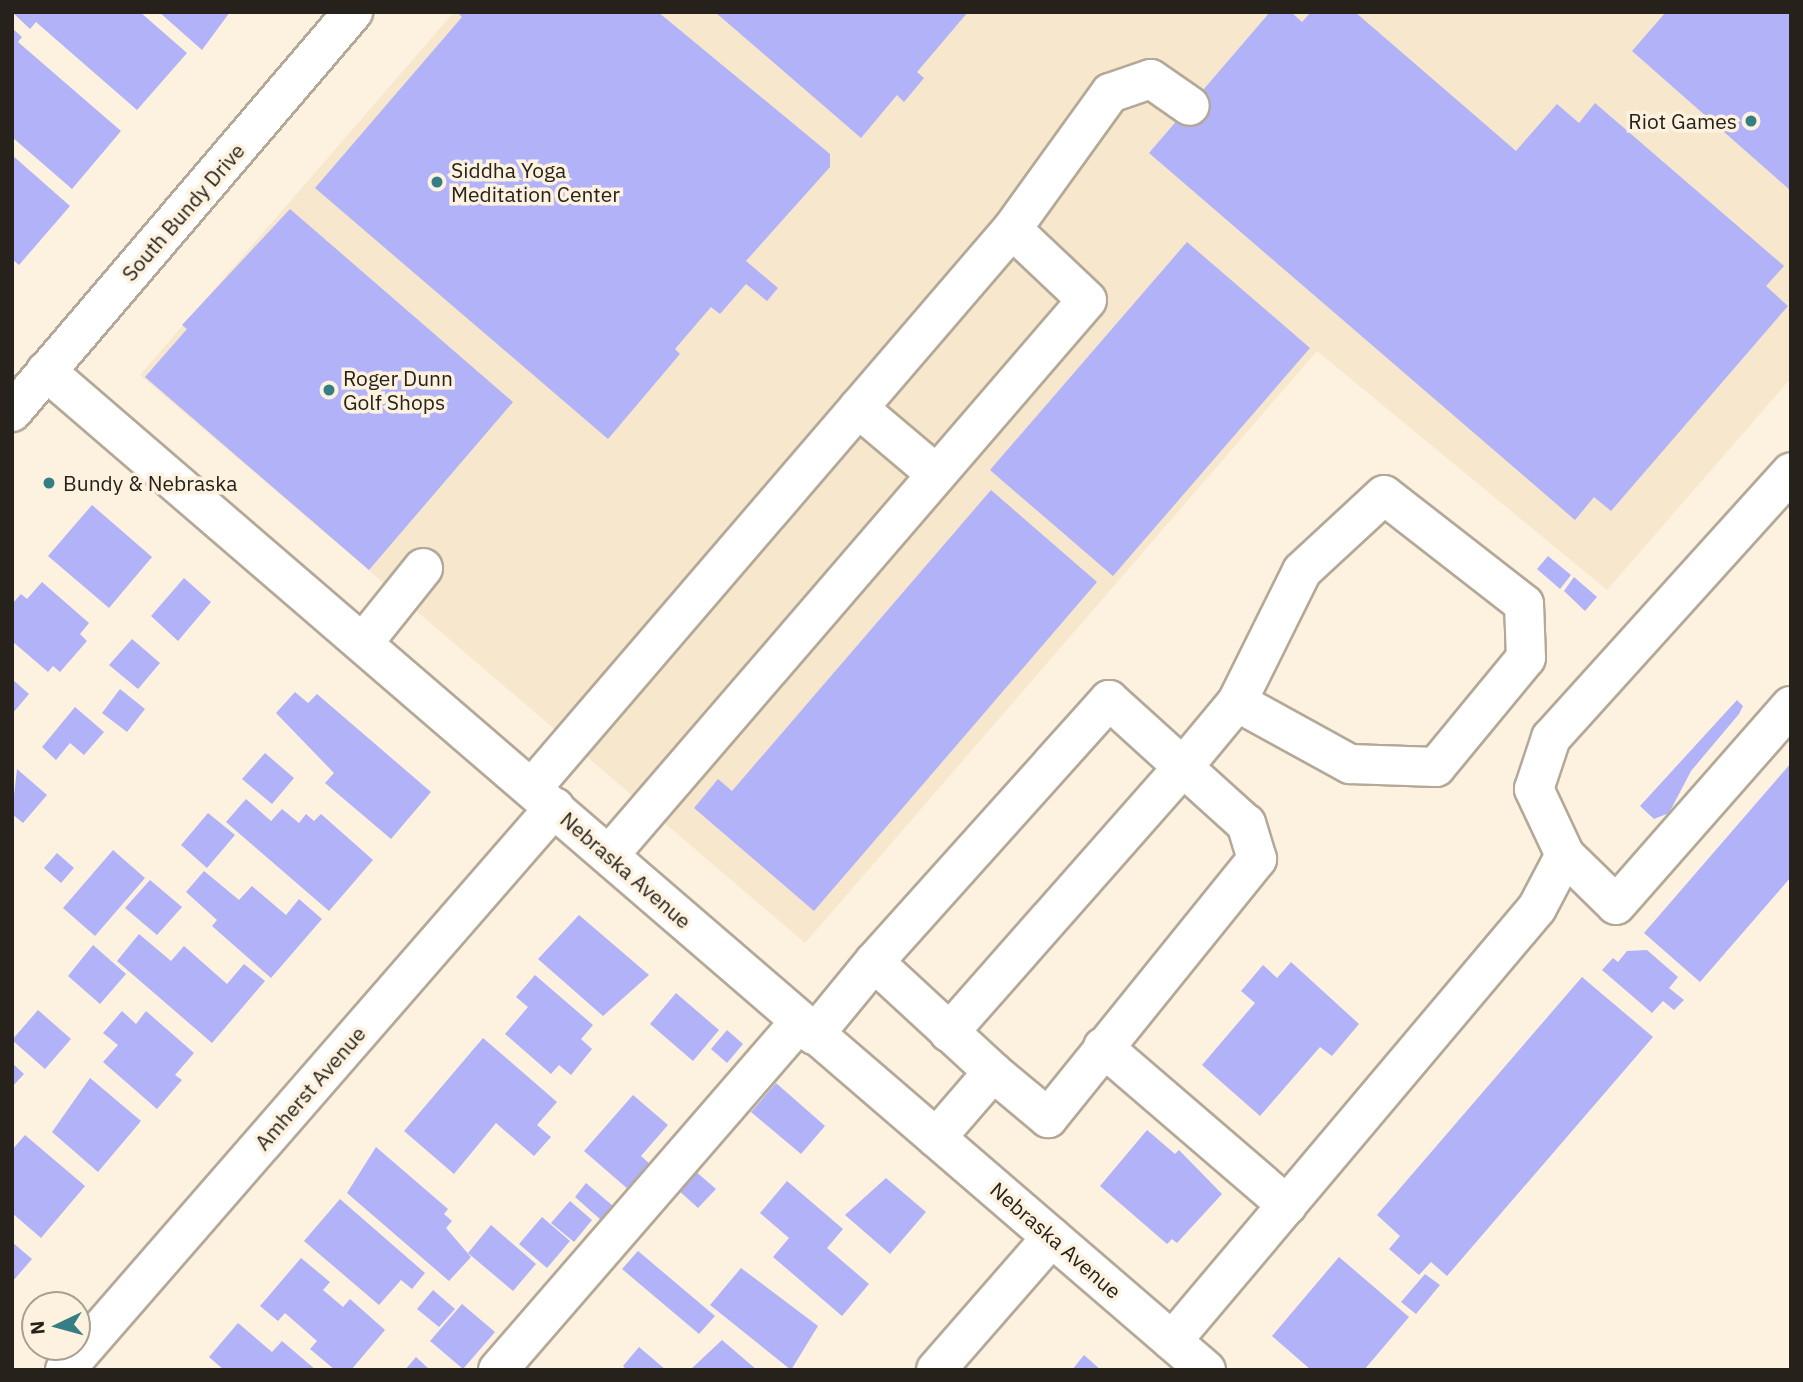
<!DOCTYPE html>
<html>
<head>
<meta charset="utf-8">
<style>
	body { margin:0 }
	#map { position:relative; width:1803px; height:1382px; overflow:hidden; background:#fdf2df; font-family:"IBM Plex Sans",sans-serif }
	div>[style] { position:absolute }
	.built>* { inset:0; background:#f6e7cd }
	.building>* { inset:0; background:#b1b2f8 }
	.roads { filter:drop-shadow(2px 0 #b4a998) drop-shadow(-2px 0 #b4a998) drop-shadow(0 2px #b4a998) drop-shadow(0 -2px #b4a998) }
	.minor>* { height:38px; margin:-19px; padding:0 19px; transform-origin:19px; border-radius:19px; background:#fff }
	.major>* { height:38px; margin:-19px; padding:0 19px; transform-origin:19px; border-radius:19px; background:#fff }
	.dots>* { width:19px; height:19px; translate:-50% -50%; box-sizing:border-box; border:4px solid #fdf2df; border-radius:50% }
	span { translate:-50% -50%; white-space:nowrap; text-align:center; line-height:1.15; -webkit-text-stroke:7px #fdf2df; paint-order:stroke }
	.poi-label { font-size:21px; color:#26221b }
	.right { translate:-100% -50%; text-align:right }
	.left { translate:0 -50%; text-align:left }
	.street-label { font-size:21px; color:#26221b }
	.frame { position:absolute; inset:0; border:14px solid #26221b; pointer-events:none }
	.north { position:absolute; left:21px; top:1291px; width:70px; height:70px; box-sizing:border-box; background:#fdf2df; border:2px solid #a79f91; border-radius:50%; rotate:265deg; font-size:19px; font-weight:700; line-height:28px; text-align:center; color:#26221b }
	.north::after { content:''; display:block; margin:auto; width:24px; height:32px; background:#357e84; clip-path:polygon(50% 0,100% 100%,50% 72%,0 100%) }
</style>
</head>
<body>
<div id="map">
	<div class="built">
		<i style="clip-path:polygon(454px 12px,1791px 12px,1791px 378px,1607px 590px,1317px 351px,805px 943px,140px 375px)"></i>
	</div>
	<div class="building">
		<i style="clip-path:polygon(12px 12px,140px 12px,187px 53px,137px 110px,36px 22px,30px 29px)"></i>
		<i style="clip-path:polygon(159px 12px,230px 12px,202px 50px)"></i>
		<i style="clip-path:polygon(457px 12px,658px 12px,830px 154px,830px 167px,746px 261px,778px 288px,767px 301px,746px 284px,720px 314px,711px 307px,675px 349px,680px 354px,608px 439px,315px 188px,462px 17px)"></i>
		<i style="clip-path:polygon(715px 12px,968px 12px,917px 72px,924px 78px,904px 102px,897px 95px,861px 138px)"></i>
		<i style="clip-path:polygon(1270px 12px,1291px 12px,1302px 22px,1311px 12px,1355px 12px,1516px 151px,1557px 104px,1579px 123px,1595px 103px,1784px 266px,1766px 286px,1788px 306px,1611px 511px,1594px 497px,1575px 520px,1149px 153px)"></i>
		<i style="clip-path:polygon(1666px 12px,1791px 12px,1791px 191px,1632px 51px)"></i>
		<i style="clip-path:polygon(12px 28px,22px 37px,18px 42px,121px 131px,72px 189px,12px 137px)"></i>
		<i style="clip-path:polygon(12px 155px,70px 206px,19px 265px,12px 259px)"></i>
		<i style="clip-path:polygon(290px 209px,513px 402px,369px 570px,145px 377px,187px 329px,182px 325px)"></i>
		<i style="clip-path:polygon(1187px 242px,1310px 348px,1113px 576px,990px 470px)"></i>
		<i style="clip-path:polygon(991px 490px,1097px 582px,814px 911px,694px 808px,718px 779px,732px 791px)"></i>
		<i style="clip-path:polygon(92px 505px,152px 557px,109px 608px,48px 556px)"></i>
		<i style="clip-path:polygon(1548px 556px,1571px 575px,1560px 589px,1537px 569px)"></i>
		<i style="clip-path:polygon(1574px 577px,1597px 597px,1585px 611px,1564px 591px)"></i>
		<i style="clip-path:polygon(184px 578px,211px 602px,178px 641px,151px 616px)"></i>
		<i style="clip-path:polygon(42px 582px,89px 623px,80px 634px,87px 641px,60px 672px,53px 666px,48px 672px,12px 641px,12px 604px,21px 594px,27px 599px)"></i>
		<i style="clip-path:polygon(132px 639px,160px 663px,138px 689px,109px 665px)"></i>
		<i style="clip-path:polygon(12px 679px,29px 694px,12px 714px)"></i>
		<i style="clip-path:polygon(120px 689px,145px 709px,127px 732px,102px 713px)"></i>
		<i style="clip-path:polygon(295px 692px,308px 703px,317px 694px,431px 792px,391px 839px,325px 783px,334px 773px,276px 713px)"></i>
		<i style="clip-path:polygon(1737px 700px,1743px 706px,1739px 714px,1691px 771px,1669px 813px,1654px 819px,1640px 806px)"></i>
		<i style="clip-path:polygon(75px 707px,104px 732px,84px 755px,70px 743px,56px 760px,42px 747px)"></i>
		<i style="clip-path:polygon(265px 753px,294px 778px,272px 804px,242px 779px)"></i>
		<i style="clip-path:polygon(1791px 763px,1791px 877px,1700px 982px,1644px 933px)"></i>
		<i style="clip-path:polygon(17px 769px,47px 795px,23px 823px,12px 814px)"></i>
		<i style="clip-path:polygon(246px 799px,271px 821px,282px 809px,299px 823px,306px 814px,314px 821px,321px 814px,373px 860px,329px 911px,226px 822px)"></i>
		<i style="clip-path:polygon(208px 813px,235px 835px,207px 868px,181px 845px)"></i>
		<i style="clip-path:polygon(113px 850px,145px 878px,95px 936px,63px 908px)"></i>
		<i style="clip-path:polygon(57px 853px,74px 868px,61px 883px,44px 868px)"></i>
		<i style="clip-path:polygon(204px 871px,239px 900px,252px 886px,286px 915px,299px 899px,322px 919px,271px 978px,212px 926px,217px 920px,186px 892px)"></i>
		<i style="clip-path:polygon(150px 880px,182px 907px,157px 935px,125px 908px)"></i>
		<i style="clip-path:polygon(579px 915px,649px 975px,603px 1016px,538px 959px)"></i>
		<i style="clip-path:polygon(139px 934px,171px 961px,184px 946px,227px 984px,244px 964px,265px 981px,212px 1043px,117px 961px)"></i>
		<i style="clip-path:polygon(93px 945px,126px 974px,100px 1004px,68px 976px)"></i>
		<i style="clip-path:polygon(1647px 950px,1678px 977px,1669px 988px,1684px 1000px,1674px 1010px,1663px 1001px,1652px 1013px,1602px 970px,1613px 958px,1618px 962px,1627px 951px)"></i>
		<i style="clip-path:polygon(1291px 962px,1359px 1024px,1332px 1056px,1320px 1047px,1260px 1116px,1202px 1065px,1255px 1003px,1241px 991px,1263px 965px,1277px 978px)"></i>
		<i style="clip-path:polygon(535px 975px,593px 1025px,581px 1039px,592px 1049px,571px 1075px,559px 1065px,551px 1074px,505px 1034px,528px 1007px,516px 997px)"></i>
		<i style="clip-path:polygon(1582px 977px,1653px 1037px,1447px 1276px,1431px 1262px,1419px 1275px,1389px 1249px,1400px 1236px,1377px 1215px)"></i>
		<i style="clip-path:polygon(676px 993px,719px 1030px,693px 1061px,650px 1024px)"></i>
		<i style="clip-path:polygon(38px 1010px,71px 1039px,45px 1069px,12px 1040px)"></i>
		<i style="clip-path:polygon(122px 1011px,136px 1024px,146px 1011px,194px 1053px,175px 1075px,182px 1080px,157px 1109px,103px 1062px,118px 1045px,103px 1033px)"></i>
		<i style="clip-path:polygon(727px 1030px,743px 1044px,727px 1063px,711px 1049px)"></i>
		<i style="clip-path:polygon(483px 1038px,557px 1102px,537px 1125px,551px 1137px,534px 1156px,496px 1123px,454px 1174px,404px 1131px)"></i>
		<i style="clip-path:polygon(12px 1063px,24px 1074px,12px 1087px)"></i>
		<i style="clip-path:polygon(90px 1078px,141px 1121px,98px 1172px,52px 1132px)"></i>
		<i style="clip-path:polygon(776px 1083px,825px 1126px,801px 1154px,751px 1112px)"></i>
		<i style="clip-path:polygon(633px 1095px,668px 1125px,641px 1156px,651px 1165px,629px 1190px,584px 1151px)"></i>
		<i style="clip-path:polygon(1147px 1130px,1175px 1154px,1179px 1150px,1222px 1194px,1177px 1243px,1172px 1239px,1167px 1244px,1100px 1186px)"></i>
		<i style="clip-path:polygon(25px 1135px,85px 1186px,41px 1238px,12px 1213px,12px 1150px)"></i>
		<i style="clip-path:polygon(376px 1147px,448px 1209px,444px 1214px,452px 1221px,446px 1228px,471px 1257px,449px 1281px,347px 1193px)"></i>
		<i style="clip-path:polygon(694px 1170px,716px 1189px,698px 1208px,677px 1189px)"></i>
		<i style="clip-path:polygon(886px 1178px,926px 1212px,890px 1254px,845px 1215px)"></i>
		<i style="clip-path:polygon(787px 1181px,843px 1229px,827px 1248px,869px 1284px,842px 1316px,773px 1257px,789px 1238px,760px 1213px)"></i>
		<i style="clip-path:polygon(586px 1183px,613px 1206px,601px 1220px,575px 1197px)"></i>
		<i style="clip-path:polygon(340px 1199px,425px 1273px,412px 1289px,401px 1280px,379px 1305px,304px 1241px)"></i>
		<i style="clip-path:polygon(570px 1201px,592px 1220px,574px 1242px,551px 1223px)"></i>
		<i style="clip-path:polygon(542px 1217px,570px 1241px,547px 1268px,519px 1244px)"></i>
		<i style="clip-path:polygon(491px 1225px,536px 1264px,513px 1291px,468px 1253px)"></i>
		<i style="clip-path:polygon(12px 1242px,32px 1259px,12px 1282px)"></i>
		<i style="clip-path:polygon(638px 1251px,715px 1316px,699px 1334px,622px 1269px)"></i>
		<i style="clip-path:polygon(1339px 1257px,1409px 1317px,1364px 1370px,1311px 1370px,1272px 1336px)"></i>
		<i style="clip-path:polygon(301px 1258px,330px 1282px,323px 1290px,343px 1307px,350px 1299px,385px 1330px,351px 1370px,335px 1370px,310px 1349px,317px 1341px,285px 1313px,278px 1321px,260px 1306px)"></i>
		<i style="clip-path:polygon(741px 1268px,818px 1326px,791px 1370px,710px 1305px)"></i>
		<i style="clip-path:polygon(1425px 1274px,1440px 1285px,1416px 1314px,1401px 1302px)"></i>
		<i style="clip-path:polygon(433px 1290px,455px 1309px,439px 1327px,417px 1309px)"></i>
		<i style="clip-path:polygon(462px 1304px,495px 1332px,463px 1369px,430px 1341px)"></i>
		<i style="clip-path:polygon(238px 1323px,272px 1352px,282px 1341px,316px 1370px,224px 1370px,209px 1357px)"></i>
		<i style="clip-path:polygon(722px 1340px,757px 1370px,690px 1370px)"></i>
		<i style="clip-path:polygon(639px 1347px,666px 1370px,627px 1370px,623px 1366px)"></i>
		<i style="clip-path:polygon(1084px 1355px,1101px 1370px,1072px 1370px)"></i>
		<i style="clip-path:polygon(416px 1357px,430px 1370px,405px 1370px)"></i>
	</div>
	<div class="roads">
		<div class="minor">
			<i style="left:46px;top:371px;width:1531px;rotate:40.74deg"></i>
			<i style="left:858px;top:408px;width:101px;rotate:40.2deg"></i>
			<i style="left:363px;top:643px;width:96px;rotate:-51.3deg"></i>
			<i style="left:532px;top:788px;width:737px;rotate:-49.35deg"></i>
			<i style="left:1012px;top:229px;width:168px;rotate:-54.2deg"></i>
			<i style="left:1110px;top:93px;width:43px;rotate:-18.9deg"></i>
			<i style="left:1151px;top:79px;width:47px;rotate:34.7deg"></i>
			<i style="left:609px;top:855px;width:732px;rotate:-49.26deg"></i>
			<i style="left:1087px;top:300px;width:103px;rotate:-136.6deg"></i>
			<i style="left:1565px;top:855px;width:71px;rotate:44.4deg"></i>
			<i style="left:1616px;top:905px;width:265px;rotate:-48.7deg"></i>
			<i style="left:874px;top:962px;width:352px;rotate:-48.1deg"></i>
			<i style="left:1109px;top:700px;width:100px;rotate:42.2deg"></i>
			<i style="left:1183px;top:767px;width:354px;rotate:131.4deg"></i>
			<i style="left:814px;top:1035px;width:94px;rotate:-50.6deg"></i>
			<i style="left:874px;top:962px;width:162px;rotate:42.7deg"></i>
			<i style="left:993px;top:1072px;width:87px;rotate:130.8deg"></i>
			<i style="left:1103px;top:1047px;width:243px;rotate:40.7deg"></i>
			<i style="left:993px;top:1072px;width:72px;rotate:39.9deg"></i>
			<i style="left:1048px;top:1118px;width:333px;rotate:-51.1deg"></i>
			<i style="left:1257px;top:859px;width:37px;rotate:-107deg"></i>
			<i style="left:1246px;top:824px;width:85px;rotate:-137.9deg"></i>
			<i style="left:1183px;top:767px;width:85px;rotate:-50.3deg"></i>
			<i style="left:1237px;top:702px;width:129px;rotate:28.8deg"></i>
			<i style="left:1350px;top:764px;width:86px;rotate:2deg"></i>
			<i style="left:1436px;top:767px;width:141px;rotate:-50.5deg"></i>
			<i style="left:1526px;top:658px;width:54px;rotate:-92.1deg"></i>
			<i style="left:1524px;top:604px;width:177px;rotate:-142.1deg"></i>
			<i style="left:1384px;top:495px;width:112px;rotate:137.2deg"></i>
			<i style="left:1302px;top:571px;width:146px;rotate:116.4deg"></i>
			<i style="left:1172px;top:1341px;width:566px;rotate:-49.87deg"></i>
			<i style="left:1537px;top:908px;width:60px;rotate:-62.2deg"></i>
			<i style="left:1565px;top:855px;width:73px;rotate:-115.2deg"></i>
			<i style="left:1534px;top:789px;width:54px;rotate:-71.6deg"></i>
			<i style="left:1551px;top:738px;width:358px;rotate:-47.9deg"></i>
			<i style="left:65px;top:1370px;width:746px;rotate:-48.97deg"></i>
			<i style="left:498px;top:1370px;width:460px;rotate:-49.1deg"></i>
			<i style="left:936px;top:1370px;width:176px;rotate:-48.9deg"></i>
		</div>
		<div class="major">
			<i style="left:12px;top:412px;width:526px;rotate:-49.55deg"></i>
		</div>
	</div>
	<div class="dots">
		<i style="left:1751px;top:121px;background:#357e84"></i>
		<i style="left:437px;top:182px;background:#357e84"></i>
		<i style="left:329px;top:390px;background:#357e84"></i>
		<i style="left:49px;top:483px;background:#357e84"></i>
	</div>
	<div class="poi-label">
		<span class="right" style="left:1737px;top:121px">Riot Games</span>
		<span class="left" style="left:451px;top:182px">Siddha Yoga<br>Meditation Center</span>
		<span class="left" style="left:343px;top:390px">Roger Dunn<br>Golf Shops</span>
		<span class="left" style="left:63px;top:483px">Bundy &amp; Nebraska</span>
	</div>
	<div class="street-label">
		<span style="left:183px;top:212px;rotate:-49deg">South Bundy Drive</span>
		<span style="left:626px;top:870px;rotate:41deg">Nebraska Avenue</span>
		<span style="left:310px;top:1088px;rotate:-49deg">Amherst Avenue</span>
		<span style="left:1056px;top:1240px;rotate:41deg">Nebraska Avenue</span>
	</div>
	<div class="frame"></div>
	<div class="north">N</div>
</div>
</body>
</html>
